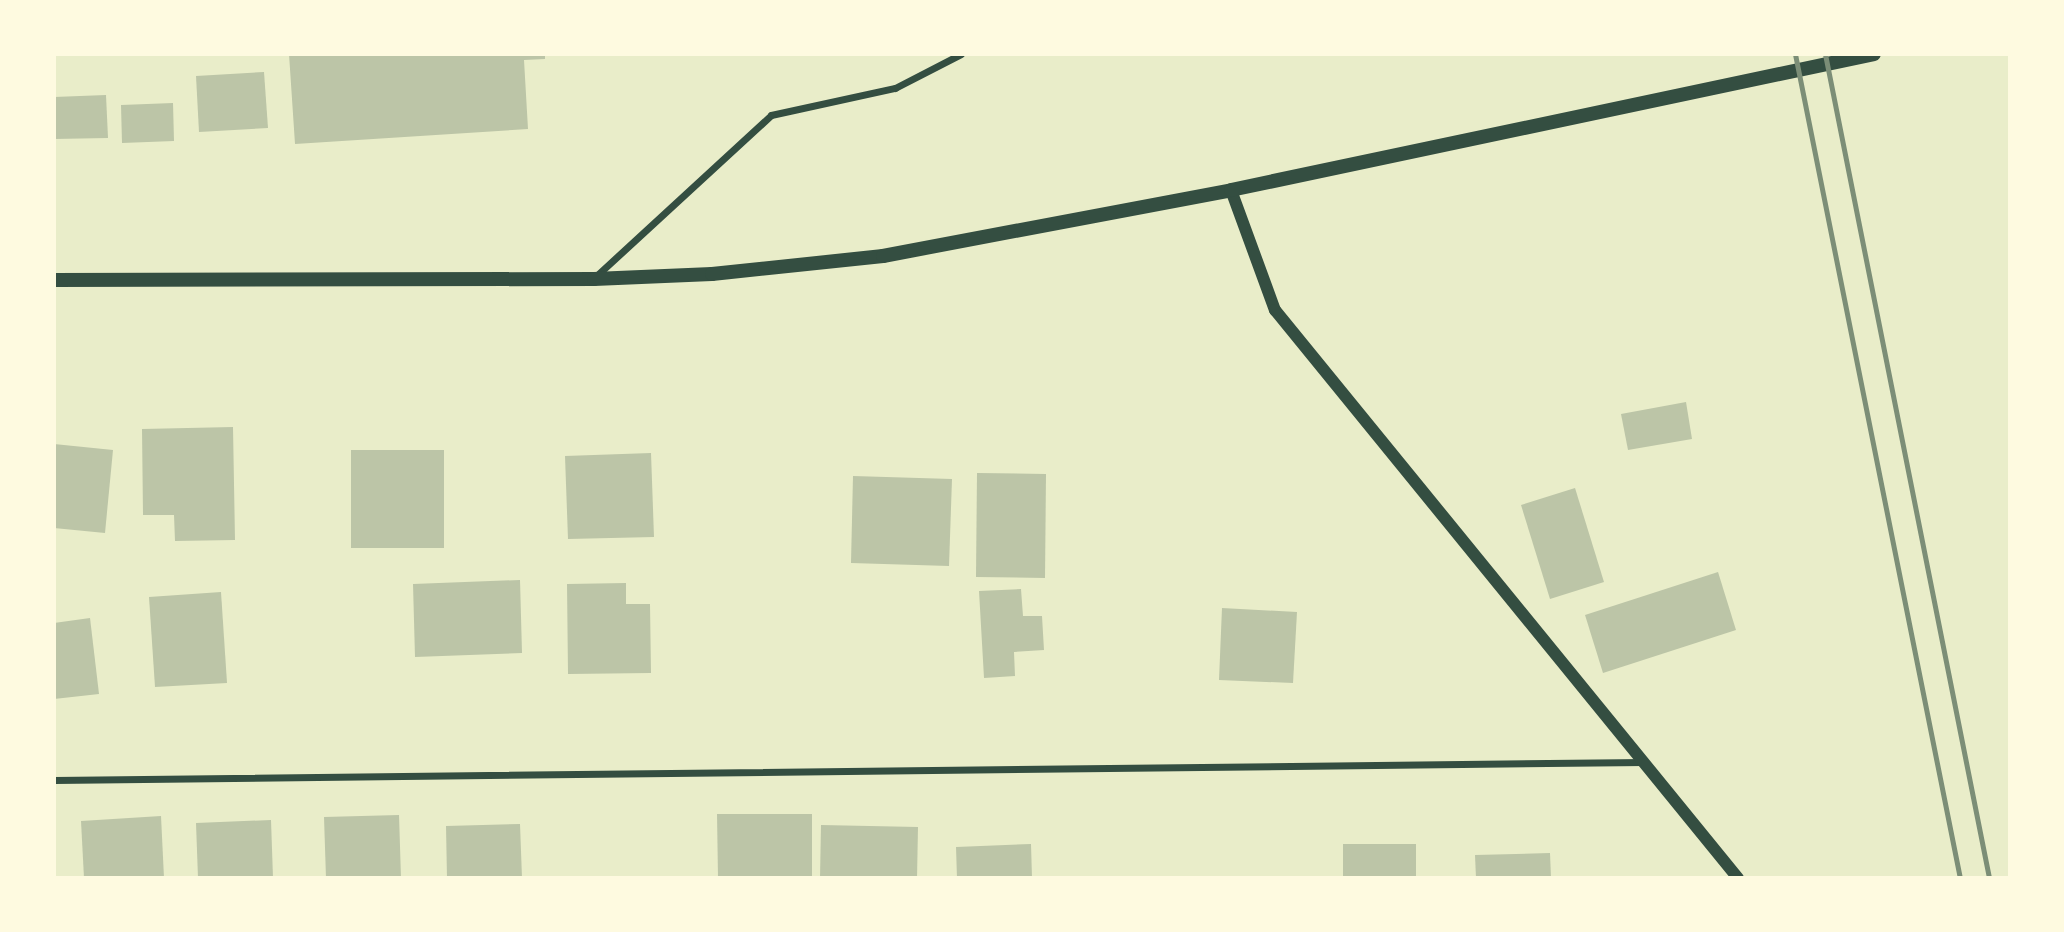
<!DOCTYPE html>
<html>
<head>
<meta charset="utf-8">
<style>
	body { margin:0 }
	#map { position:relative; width:2064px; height:932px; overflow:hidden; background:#e9edc9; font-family:Commissioner,sans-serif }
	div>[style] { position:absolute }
	.building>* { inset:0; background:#bcc5a7 }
	.minor>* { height:7px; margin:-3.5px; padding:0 3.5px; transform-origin:3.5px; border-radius:3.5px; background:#344e41 }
	.tertiary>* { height:12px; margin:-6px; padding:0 6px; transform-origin:6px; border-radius:6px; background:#344e41 }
	.secondary>* { height:14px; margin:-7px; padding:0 7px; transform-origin:7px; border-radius:7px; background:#344e41 }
	.rail>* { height:5px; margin:-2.5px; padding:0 2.5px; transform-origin:2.5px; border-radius:2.5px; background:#7c8e77 }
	span { translate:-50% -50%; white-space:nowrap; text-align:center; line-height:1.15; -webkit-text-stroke:5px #fefae0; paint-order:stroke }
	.frame { position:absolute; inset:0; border:56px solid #fefae0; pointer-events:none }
</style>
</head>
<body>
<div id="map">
	<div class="building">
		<i style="clip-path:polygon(289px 54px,545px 54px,545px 59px,524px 60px,528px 129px,295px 144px)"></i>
		<i style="clip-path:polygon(264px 72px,268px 128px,199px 132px,196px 76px)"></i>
		<i style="clip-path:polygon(106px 95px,108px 138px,54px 139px,54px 97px)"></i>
		<i style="clip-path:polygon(173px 103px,174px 141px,122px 143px,121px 105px)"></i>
		<i style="clip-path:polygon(1686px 402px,1692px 439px,1628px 450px,1621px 414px)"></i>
		<i style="clip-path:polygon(233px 427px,235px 540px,175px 541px,174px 515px,143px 515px,142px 429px)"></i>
		<i style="clip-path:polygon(54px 444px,113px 450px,105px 533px,54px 528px)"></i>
		<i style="clip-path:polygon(351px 450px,444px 450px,444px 548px,351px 548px)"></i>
		<i style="clip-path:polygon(651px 453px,654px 537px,568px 539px,565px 456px)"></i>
		<i style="clip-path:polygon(977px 473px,1046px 474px,1045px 578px,976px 577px)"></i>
		<i style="clip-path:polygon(853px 476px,952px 479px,949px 566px,851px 563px)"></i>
		<i style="clip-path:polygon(1575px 488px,1604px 582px,1550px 599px,1521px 505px)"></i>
		<i style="clip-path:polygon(1718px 572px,1736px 630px,1603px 673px,1585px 615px)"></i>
		<i style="clip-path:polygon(520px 580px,522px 653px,415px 657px,413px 584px)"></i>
		<i style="clip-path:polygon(626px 583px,626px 604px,650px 604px,651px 673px,568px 674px,567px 584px)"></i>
		<i style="clip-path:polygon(1021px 589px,1023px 616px,1042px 616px,1044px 650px,1014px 652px,1015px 676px,984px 678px,979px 591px)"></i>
		<i style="clip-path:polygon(221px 592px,227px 683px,155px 687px,149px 597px)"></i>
		<i style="clip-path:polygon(1222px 608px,1297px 612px,1293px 683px,1219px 680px)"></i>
		<i style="clip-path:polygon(90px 618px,99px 694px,54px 699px,54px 623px)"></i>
		<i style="clip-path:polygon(717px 814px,812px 814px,812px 878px,718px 878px)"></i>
		<i style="clip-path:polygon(399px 815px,401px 878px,326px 878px,324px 817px)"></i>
		<i style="clip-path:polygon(161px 816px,164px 878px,84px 878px,81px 821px)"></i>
		<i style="clip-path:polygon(271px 820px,273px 878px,198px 878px,196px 823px)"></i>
		<i style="clip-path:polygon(520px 824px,522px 878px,447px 878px,446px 826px)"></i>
		<i style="clip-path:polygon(821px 825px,918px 827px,917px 878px,820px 878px)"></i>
		<i style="clip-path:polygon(1031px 844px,1032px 878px,957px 878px,956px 847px)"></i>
		<i style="clip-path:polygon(1343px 844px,1416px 844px,1416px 878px,1343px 878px)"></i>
		<i style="clip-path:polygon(1550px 853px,1551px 878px,1476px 878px,1475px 855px)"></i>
	</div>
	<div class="minor">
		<i style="left:595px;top:277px;width:239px;rotate:-42.6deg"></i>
		<i style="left:771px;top:115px;width:127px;rotate:-12.3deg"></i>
		<i style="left:895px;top:88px;width:74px;rotate:-27.3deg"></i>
		<i style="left:54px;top:780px;width:1590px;rotate:-0.65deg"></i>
	</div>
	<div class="tertiary">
		<i style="left:1231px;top:190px;width:128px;rotate:69.9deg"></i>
		<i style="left:1275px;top:310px;width:733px;rotate:50.82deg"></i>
	</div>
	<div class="secondary">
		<i style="left:54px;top:280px;width:540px;rotate:-0.11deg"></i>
		<i style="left:594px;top:279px;width:118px;rotate:-2.4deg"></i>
		<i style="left:712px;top:274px;width:172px;rotate:-6deg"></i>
		<i style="left:883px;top:256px;width:354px;rotate:-10.7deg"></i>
		<i style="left:1231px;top:190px;width:657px;rotate:-11.94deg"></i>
	</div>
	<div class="rail">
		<i style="left:1795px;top:54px;width:840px;rotate:78.68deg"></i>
		<i style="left:1825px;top:54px;width:840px;rotate:78.74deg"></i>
	</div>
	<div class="frame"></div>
</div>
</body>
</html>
